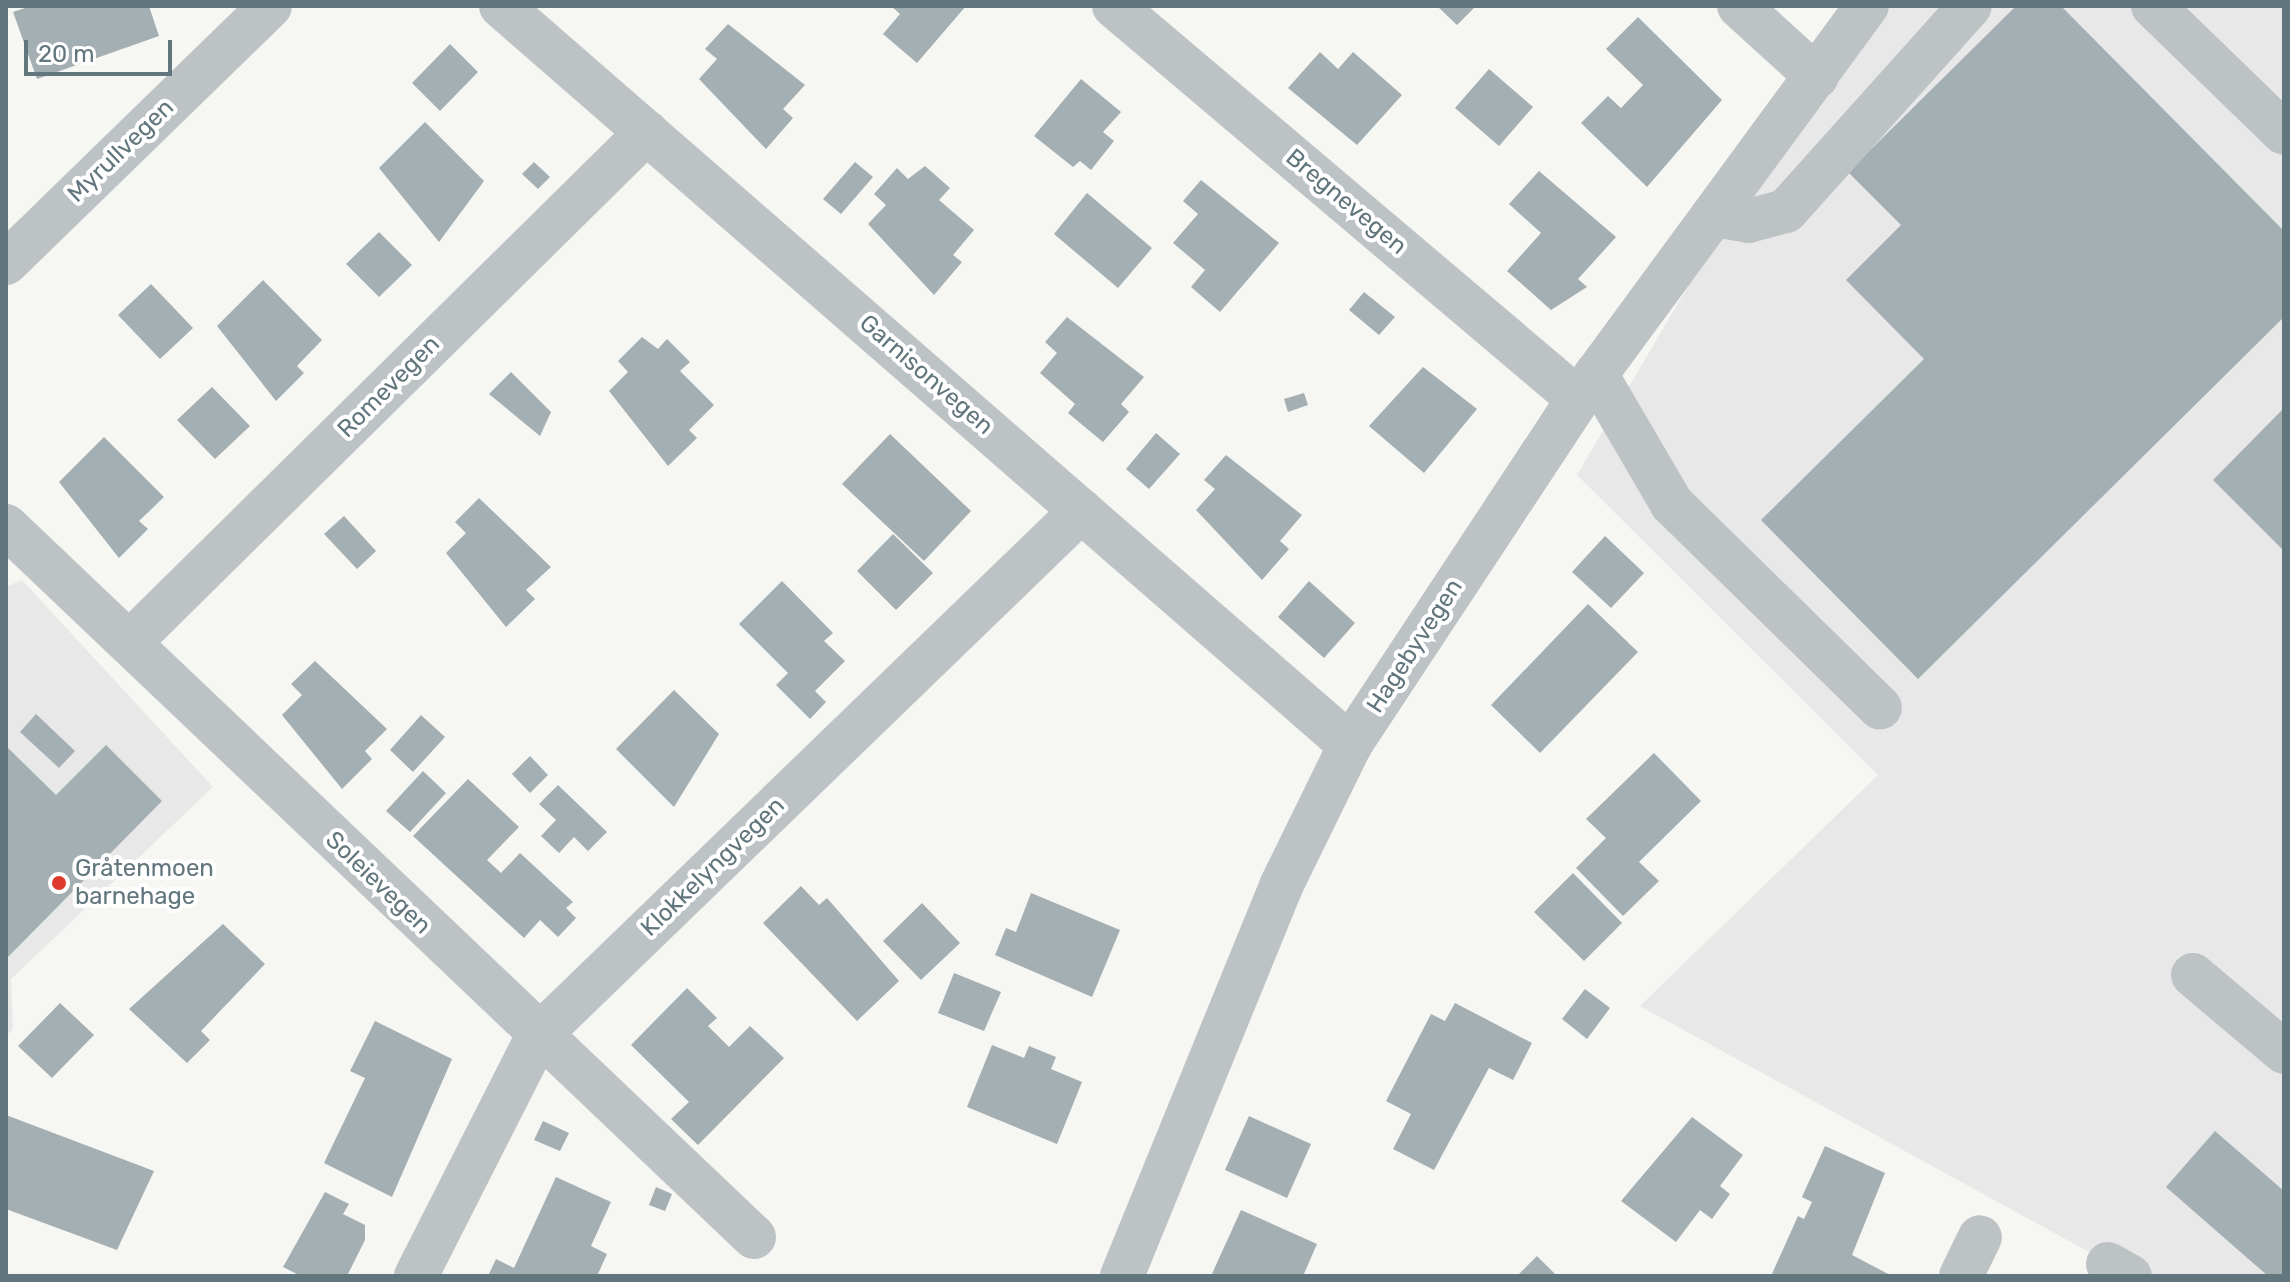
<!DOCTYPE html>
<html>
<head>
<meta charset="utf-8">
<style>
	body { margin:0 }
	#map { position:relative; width:2290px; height:1282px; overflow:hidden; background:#f6f6f3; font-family:Rubik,sans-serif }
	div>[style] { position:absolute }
	.built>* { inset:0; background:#e7e8e7 }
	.building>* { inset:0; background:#a4afb3 }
	.minor>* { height:44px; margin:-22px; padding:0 22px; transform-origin:22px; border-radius:22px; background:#bdc3c5 }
	.dots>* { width:22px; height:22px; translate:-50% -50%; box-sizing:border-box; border:4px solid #fff; border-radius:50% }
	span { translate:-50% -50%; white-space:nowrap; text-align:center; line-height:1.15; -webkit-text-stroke:8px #fff; paint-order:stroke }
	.street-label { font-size:24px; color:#62767d }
	.poi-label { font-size:24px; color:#62767d }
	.left { translate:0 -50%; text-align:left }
	.frame { position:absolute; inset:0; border:8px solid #62767d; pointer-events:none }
	.scale { position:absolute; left:24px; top:40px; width:148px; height:36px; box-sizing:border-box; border:4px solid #62767d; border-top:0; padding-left:10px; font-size:24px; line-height:28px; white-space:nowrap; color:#62767d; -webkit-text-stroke:6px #fff; paint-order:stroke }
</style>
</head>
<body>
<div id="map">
	<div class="built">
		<i style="clip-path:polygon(1853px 6px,2284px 6px,2284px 1276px,2133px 1276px,1640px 1006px,1878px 775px,1577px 475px)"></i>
		<i style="clip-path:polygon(22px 580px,213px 787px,11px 979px,13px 1030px,6px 1035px,6px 587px)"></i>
	</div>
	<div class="building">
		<i style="clip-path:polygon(31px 6px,149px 6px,159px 36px,37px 79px,13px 12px)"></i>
		<i style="clip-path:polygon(891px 6px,966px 6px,917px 63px,883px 34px,900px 14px)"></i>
		<i style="clip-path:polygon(1437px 6px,1476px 6px,1457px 25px)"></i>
		<i style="clip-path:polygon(2016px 6px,2061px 6px,2284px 231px,2284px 317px,1918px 679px,1761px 520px,1924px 359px,1846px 280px,1901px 225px,1848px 172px)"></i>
		<i style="clip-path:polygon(1638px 17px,1722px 100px,1647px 187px,1581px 123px,1608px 96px,1621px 108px,1643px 85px,1606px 49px)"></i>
		<i style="clip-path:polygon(728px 24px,805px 85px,783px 109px,793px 118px,766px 149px,699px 79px,717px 59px,705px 49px)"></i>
		<i style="clip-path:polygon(450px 44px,478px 72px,440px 111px,412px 83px)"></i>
		<i style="clip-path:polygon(1320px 52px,1338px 69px,1353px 52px,1402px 95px,1357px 145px,1288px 88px)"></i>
		<i style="clip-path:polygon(1489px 69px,1533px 107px,1499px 146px,1455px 108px)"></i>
		<i style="clip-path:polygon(1081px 79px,1121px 112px,1103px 132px,1114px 141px,1091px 170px,1080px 161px,1073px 167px,1034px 136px)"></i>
		<i style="clip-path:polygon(425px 122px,484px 181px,439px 242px,379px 168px)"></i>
		<i style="clip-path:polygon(534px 162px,550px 177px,538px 189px,522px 174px)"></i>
		<i style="clip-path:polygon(855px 162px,873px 177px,841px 214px,823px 199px)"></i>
		<i style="clip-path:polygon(925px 166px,950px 188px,939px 200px,974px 230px,953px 255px,962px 262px,934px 295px,868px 224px,886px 205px,874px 194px,897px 168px,908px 179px)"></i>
		<i style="clip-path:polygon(1539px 171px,1616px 237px,1578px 279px,1587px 287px,1551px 310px,1507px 271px,1541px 233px,1509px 204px)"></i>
		<i style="clip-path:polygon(1201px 180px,1279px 243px,1220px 312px,1191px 287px,1205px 270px,1173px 243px,1198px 214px,1183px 201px)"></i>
		<i style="clip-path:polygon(1087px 193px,1152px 248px,1118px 288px,1054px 234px)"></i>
		<i style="clip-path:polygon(379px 232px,412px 265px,379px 297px,346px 264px)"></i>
		<i style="clip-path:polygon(263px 280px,322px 340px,297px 366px,304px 373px,276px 401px,217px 326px)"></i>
		<i style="clip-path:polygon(151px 284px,193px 328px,160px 359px,118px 315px)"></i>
		<i style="clip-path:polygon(1364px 292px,1395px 317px,1379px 335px,1349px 310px)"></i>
		<i style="clip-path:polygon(1067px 317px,1144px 377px,1121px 404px,1129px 412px,1103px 442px,1068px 413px,1075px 404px,1040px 373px,1057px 353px,1045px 342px)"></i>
		<i style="clip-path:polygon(642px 337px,658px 349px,667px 339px,690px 362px,680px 371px,714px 405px,689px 430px,697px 438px,668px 466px,609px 391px,628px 372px,618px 361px)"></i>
		<i style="clip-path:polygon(1423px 367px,1477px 409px,1424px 473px,1369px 426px)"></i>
		<i style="clip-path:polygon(511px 372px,551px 412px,540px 436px,489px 394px)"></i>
		<i style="clip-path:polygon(212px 387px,250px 426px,215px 459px,177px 420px)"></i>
		<i style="clip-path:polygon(1304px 393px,1308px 405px,1288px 412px,1284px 399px)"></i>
		<i style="clip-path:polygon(2284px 408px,2284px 551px,2213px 480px)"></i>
		<i style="clip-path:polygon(1156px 433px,1180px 454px,1149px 489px,1126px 469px)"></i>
		<i style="clip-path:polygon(890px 434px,971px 511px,924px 561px,842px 484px)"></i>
		<i style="clip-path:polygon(104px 437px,164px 497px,139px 521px,148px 529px,119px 558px,59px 482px)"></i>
		<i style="clip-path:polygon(1226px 455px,1302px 515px,1280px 541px,1289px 549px,1262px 580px,1196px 510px,1215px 489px,1204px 480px)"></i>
		<i style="clip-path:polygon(479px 498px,551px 567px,526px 590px,535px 599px,506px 627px,446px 553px,466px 533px,455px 522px)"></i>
		<i style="clip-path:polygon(344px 516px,376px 551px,357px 569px,324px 534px)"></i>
		<i style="clip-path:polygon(893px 534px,933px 573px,896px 610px,857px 571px)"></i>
		<i style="clip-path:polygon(1605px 536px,1644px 573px,1611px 608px,1572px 572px)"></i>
		<i style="clip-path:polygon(782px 581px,833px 633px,824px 641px,845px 661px,815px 691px,826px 702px,810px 719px,776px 685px,788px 673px,739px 624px)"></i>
		<i style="clip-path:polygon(1309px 581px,1355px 623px,1324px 658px,1278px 617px)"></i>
		<i style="clip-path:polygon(1588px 604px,1638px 652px,1540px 753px,1491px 705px)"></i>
		<i style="clip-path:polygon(315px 661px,387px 729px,365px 751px,372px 759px,342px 789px,282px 715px,302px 695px,291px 684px)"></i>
		<i style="clip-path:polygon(674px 690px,719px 734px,674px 807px,616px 749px)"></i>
		<i style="clip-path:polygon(36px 714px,75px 751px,59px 768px,20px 732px)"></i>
		<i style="clip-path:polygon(421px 715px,445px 737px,413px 772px,390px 750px)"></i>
		<i style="clip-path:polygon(106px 745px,162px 801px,6px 959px,6px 746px,56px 795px)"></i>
		<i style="clip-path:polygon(1654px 753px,1701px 801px,1639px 862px,1659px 881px,1623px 916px,1576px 868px,1606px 838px,1586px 819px)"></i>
		<i style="clip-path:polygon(530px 756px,548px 775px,530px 793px,512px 774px)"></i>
		<i style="clip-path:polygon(423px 771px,446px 793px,410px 832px,386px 811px)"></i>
		<i style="clip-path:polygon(468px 779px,519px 827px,487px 860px,501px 873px,520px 853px,573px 902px,566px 908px,576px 918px,558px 937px,540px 920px,524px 938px,413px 836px)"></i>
		<i style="clip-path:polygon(558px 785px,607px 832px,588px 851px,574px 837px,559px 853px,541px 836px,556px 820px,539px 804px)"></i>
		<i style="clip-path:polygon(1573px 873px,1622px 923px,1584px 961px,1534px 912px)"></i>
		<i style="clip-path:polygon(801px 886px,819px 905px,827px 898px,899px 981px,857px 1021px,763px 923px)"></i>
		<i style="clip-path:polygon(1031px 893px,1120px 930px,1092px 997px,995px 955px,1006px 928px,1016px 932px)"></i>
		<i style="clip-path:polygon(922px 903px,960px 943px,921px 980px,883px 941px)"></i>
		<i style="clip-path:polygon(223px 924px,265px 964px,201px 1031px,210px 1040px,187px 1063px,129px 1009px)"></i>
		<i style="clip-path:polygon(954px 973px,1001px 992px,984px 1031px,938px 1013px)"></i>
		<i style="clip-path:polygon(687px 988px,717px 1018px,708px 1026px,729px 1047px,750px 1026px,784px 1058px,698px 1145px,671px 1119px,689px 1102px,631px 1045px)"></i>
		<i style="clip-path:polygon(1585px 989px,1610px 1008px,1587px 1039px,1562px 1019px)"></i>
		<i style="clip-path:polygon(60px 1003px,94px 1035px,52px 1078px,18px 1046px)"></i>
		<i style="clip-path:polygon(1455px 1003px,1532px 1043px,1513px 1080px,1489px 1068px,1434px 1170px,1393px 1149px,1411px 1114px,1386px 1101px,1431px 1014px,1445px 1021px)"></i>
		<i style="clip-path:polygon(375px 1021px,452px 1059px,392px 1197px,324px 1163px,365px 1078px,350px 1071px)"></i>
		<i style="clip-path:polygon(992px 1045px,1024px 1058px,1029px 1046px,1056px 1057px,1051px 1069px,1082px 1082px,1057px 1144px,967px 1107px)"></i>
		<i style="clip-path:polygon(6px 1115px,154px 1171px,117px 1250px,6px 1209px)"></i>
		<i style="clip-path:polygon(1249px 1116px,1311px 1144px,1287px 1198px,1225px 1170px)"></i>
		<i style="clip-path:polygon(1692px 1117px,1743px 1155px,1720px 1186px,1730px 1194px,1712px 1219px,1700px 1210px,1676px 1242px,1621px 1201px)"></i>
		<i style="clip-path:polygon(543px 1121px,569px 1133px,560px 1151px,534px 1140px)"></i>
		<i style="clip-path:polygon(2215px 1131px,2284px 1191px,2284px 1276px,2268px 1276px,2166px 1187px)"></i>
		<i style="clip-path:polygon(1825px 1146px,1885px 1173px,1852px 1255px,1892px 1276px,1771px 1276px,1798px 1216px,1804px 1219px,1812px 1202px,1802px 1197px)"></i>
		<i style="clip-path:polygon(556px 1177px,611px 1202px,591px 1246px,607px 1254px,597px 1276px,488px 1276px,496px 1259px,514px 1268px)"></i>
		<i style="clip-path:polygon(656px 1187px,672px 1194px,665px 1211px,649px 1205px)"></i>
		<i style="clip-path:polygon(325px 1192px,349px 1204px,343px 1214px,365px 1225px,365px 1240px,347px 1276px,301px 1276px,283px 1267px)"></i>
		<i style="clip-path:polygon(1241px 1210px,1317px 1244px,1303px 1276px,1211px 1276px)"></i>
		<i style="clip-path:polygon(1537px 1256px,1557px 1276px,1517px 1276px)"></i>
	</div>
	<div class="minor">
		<i style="left:501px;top:6px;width:1126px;rotate:41.04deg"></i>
		<i style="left:1114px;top:6px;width:608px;rotate:40.26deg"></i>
		<i style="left:1739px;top:6px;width:105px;rotate:42.3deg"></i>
		<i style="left:2153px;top:6px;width:182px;rotate:44.1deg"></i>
		<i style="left:1715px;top:215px;width:34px;rotate:10deg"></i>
		<i style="left:1748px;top:221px;width:39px;rotate:-15deg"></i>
		<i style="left:1786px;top:211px;width:275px;rotate:-48.1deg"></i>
		<i style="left:6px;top:263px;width:368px;rotate:-44.2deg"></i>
		<i style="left:1596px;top:374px;width:151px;rotate:59.7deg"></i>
		<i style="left:1672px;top:504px;width:291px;rotate:44.4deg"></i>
		<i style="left:6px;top:526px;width:1032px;rotate:43.55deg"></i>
		<i style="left:130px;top:642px;width:726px;rotate:-44.61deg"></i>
		<i style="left:2193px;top:975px;width:119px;rotate:40.2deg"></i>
		<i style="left:2108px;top:1264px;width:25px;rotate:29deg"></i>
		<i style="left:416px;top:1276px;width:268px;rotate:-63.1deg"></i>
		<i style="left:537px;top:1037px;width:757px;rotate:-44.04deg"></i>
		<i style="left:1122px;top:1276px;width:421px;rotate:-67.8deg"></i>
		<i style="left:1281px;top:886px;width:157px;rotate:-63.9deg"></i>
		<i style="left:1350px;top:745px;width:414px;rotate:-56.6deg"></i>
		<i style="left:1578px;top:399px;width:488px;rotate:-53.7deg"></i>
		<i style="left:1961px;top:1276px;width:43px;rotate:-64deg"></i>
	</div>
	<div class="dots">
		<i style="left:59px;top:883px;background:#de392c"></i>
	</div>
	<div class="street-label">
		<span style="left:121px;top:151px;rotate:-44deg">Myrullvegen</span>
		<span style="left:1346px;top:202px;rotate:40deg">Bregnevegen</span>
		<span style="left:926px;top:375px;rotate:41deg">Garnisonvegen</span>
		<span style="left:389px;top:387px;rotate:-45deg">Romevegen</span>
		<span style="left:1415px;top:646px;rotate:-57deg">Hagebyvegen</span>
		<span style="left:713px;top:867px;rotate:-44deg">Klokkelyngvegen</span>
		<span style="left:378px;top:883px;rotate:44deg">Soleievegen</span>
	</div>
	<div class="poi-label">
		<span class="left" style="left:75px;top:883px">Gråtenmoen<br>barnehage</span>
	</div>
	<div class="frame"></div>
	<div class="scale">20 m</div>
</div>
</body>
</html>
